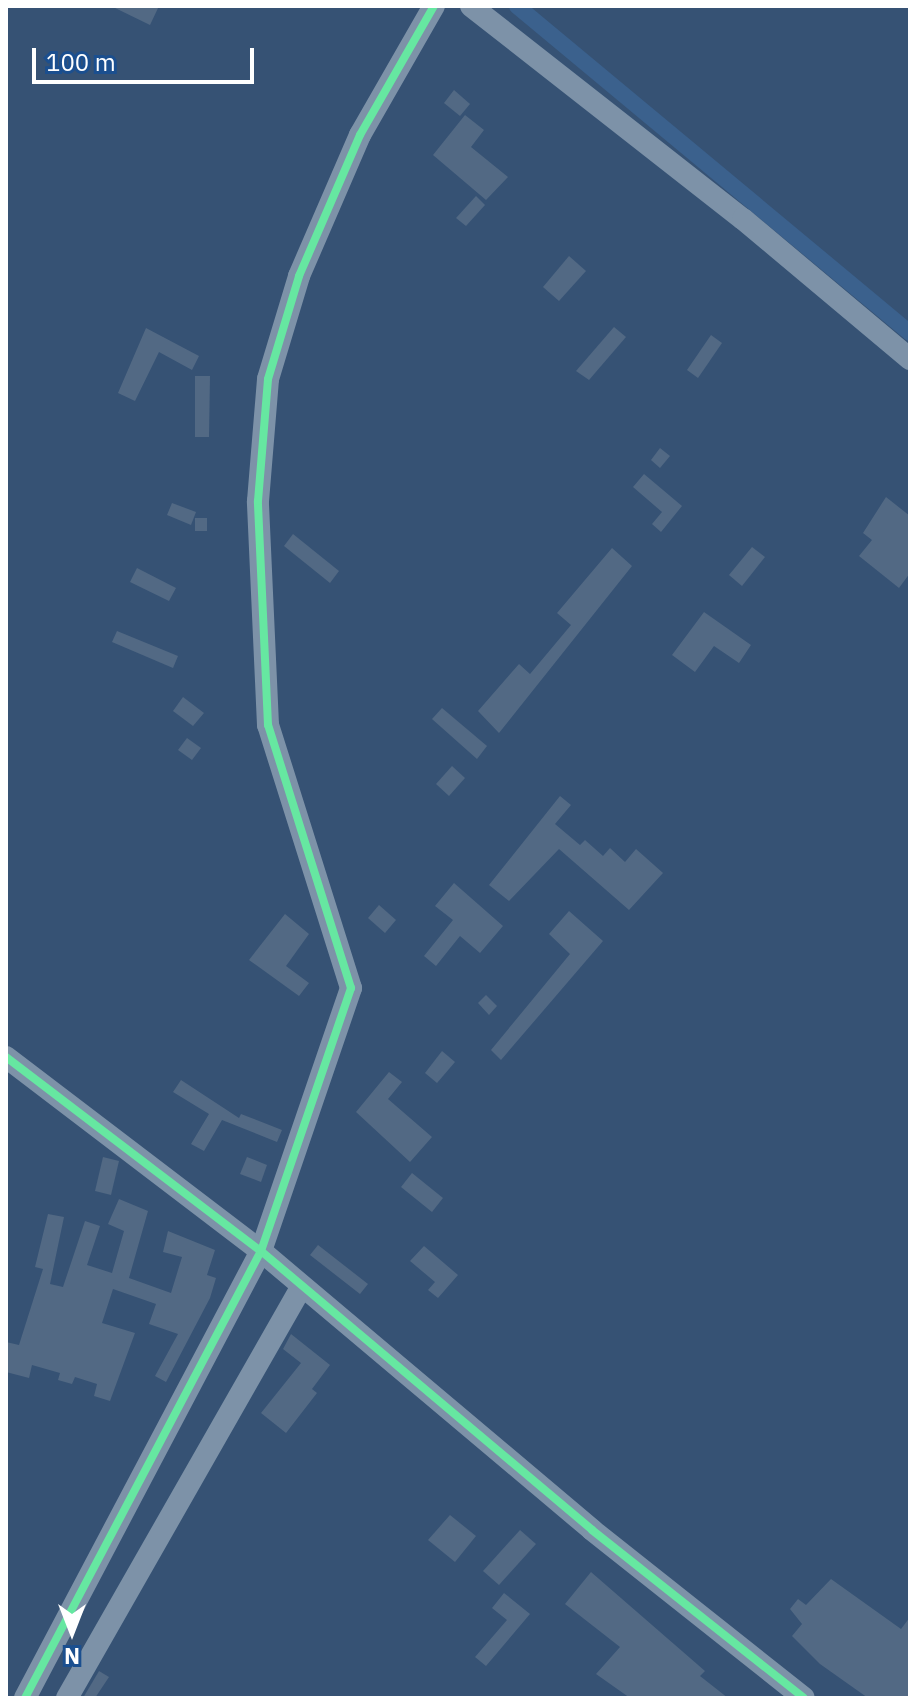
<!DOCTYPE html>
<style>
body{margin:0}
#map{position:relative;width:916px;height:1704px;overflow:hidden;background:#365274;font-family:"IBM Plex Sans",sans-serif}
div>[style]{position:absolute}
.canal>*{height:16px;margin:-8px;padding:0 8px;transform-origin:8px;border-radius:8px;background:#3b618d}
.building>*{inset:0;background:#526984}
.minor>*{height:22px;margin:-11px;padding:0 11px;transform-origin:11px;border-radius:11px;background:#7d92a8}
.cycleway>*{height:8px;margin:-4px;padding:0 4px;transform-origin:4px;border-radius:4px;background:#66e7a1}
span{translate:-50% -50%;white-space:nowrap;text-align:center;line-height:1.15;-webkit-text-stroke:6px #1b4f8f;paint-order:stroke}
.frame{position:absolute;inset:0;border:8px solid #fff;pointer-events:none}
.north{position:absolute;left:32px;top:1592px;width:80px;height:80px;-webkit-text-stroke:6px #1b4f8f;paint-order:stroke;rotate:180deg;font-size:22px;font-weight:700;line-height:32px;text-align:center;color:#fff}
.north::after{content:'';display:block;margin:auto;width:28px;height:36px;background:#fff;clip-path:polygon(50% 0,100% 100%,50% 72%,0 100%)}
.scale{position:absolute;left:32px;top:48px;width:222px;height:36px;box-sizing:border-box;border:4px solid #fff;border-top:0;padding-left:10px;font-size:24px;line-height:28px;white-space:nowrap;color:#fff;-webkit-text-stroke:6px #1b4f8f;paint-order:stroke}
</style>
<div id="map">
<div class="canal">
<div style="left:517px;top:6px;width:511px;rotate:39.76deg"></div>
</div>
<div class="building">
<div style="clip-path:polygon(111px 6px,159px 6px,150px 25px)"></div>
<div style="clip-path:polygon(454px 90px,470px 104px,460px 116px,444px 103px)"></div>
<div style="clip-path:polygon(465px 115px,484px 130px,471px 147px,508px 177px,486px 200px,433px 155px)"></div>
<div style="clip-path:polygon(476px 196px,485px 205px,466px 226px,456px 218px)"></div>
<div style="clip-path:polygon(569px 256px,586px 271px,559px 301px,543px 287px)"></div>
<div style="clip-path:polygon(614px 327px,626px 337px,589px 380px,576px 371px)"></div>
<div style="clip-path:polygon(146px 328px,199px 356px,192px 370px,159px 352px,135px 401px,118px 393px)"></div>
<div style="clip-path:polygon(711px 335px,722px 343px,698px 378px,687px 370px)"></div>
<div style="clip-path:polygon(195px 376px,210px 376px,209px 437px,195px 437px)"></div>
<div style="clip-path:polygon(660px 448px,670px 456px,660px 468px,651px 460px)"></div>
<div style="clip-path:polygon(644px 474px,682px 506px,661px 532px,652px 524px,662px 512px,633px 487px)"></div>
<div style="clip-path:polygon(886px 497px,910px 516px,910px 573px,899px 588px,859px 556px,872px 540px,863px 533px)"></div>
<div style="clip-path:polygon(172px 503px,196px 512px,191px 525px,167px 515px)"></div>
<div style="clip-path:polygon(195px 518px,207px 518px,207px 531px,195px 531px)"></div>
<div style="clip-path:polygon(293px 534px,339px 571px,330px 583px,284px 546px)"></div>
<div style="clip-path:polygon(752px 547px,765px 557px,742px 586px,729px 575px)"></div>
<div style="clip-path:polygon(612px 548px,632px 566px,499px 733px,478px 711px,519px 664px,530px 674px,571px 625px,557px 613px)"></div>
<div style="clip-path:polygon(137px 568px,176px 588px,169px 601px,130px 582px)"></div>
<div style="clip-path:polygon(704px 612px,751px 645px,739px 663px,714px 646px,695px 672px,672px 655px)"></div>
<div style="clip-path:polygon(117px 631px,178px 656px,173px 668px,112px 642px)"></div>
<div style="clip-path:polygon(183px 697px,204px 713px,193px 726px,173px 711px)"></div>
<div style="clip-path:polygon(442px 708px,487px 746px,477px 759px,432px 719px)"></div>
<div style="clip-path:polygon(187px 738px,201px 748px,192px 760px,178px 750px)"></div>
<div style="clip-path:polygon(452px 766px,465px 778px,449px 796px,436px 784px)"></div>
<div style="clip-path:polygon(560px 796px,571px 805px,555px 824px,580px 845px,585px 840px,603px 856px,610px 848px,625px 862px,636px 849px,663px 873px,629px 910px,559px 849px,509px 901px,489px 885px)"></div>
<div style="clip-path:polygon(454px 883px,503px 926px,480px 953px,460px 936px,436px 966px,424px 956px,453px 920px,435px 906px)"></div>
<div style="clip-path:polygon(379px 905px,396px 920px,385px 933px,368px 918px)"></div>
<div style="clip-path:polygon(569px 911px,603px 941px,501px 1060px,491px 1050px,570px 954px,549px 934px)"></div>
<div style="clip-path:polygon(285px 914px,309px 934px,286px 966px,309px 983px,299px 996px,249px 960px)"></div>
<div style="clip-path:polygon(486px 995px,497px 1006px,489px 1015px,478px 1003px)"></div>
<div style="clip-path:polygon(442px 1051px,455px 1062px,437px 1083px,425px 1073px)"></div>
<div style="clip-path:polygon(389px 1072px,402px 1082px,388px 1099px,432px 1137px,410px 1162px,356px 1112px)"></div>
<div style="clip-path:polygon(181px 1080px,239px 1118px,241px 1114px,282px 1130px,277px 1142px,222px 1120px,204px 1151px,191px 1144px,209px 1114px,173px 1092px)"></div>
<div style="clip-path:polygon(103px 1157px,119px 1161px,111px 1195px,95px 1191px)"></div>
<div style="clip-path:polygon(247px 1157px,267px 1165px,261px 1182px,240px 1174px)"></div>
<div style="clip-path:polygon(412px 1173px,443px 1198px,432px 1212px,401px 1187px)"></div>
<div style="clip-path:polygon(119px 1199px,148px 1211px,129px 1278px,171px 1293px,182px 1257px,163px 1252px,168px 1231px,215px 1250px,207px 1275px,216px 1278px,210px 1298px,166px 1382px,155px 1376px,178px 1334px,149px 1324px,156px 1304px,113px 1289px,102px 1323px,135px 1333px,110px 1401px,94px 1396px,97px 1384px,75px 1377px,72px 1384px,58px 1380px,60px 1373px,32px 1365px,29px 1378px,6px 1372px,6px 1342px,19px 1345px,43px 1269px,35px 1267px,48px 1214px,64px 1217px,50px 1284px,63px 1287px,85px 1221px,100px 1226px,87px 1265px,112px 1273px,124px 1231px,108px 1224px)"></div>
<div style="clip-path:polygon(318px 1245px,368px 1284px,360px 1294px,310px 1255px)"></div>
<div style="clip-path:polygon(424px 1246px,458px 1275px,438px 1298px,428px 1290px,435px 1282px,410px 1261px)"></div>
<div style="clip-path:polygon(291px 1334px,330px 1365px,312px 1389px,317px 1393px,286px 1433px,261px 1413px,301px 1363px,283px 1349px)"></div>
<div style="clip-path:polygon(450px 1515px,476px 1536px,455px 1562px,428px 1540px)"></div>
<div style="clip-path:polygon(520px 1530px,536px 1544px,499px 1585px,483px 1571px)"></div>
<div style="clip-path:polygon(591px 1572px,705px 1671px,700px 1676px,728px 1698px,630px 1698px,596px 1674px,620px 1647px,565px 1604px)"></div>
<div style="clip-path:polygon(831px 1579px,901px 1629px,910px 1617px,910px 1698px,868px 1698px,820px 1664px,792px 1636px,802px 1624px,790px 1609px,798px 1599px,806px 1605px)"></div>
<div style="clip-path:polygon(504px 1593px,530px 1614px,486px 1666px,475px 1657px,507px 1620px,492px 1608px)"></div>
<div style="clip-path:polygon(99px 1671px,109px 1677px,95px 1698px,83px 1698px)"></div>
</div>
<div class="minor">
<div style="left:471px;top:6px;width:345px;rotate:38.1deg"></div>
<div style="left:743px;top:219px;width:218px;rotate:40deg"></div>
<div style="left:6px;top:1057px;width:320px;rotate:37.3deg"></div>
<div style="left:261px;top:1251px;width:433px;rotate:40.1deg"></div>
<div style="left:592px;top:1530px;width:270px;rotate:38.4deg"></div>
<div style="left:25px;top:1698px;width:505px;rotate:-62.17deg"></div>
<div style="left:261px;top:1251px;width:278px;rotate:-71.1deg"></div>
<div style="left:351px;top:988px;width:276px;rotate:-107.5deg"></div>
<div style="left:268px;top:725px;width:224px;rotate:-92.6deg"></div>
<div style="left:258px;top:501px;width:122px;rotate:-85.3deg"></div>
<div style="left:268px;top:379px;width:108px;rotate:-73.2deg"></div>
<div style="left:299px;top:276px;width:154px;rotate:-66.6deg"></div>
<div style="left:360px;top:135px;width:149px;rotate:-60.2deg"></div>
<div style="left:67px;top:1698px;width:472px;rotate:-60.3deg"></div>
</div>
<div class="cycleway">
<div style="left:6px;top:1057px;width:320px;rotate:37.3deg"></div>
<div style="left:261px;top:1251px;width:433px;rotate:40.1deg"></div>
<div style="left:592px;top:1530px;width:270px;rotate:38.4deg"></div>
<div style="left:25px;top:1698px;width:505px;rotate:-62.17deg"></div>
<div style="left:261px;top:1251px;width:278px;rotate:-71.1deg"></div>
<div style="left:351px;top:988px;width:276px;rotate:-107.5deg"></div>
<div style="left:268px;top:725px;width:224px;rotate:-92.6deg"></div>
<div style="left:258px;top:501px;width:122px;rotate:-85.3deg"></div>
<div style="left:268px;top:379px;width:108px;rotate:-73.2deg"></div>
<div style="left:299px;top:276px;width:154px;rotate:-66.6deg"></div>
<div style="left:360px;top:135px;width:149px;rotate:-60.2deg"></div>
</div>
<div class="frame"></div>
<div class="north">N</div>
<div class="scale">100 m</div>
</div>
